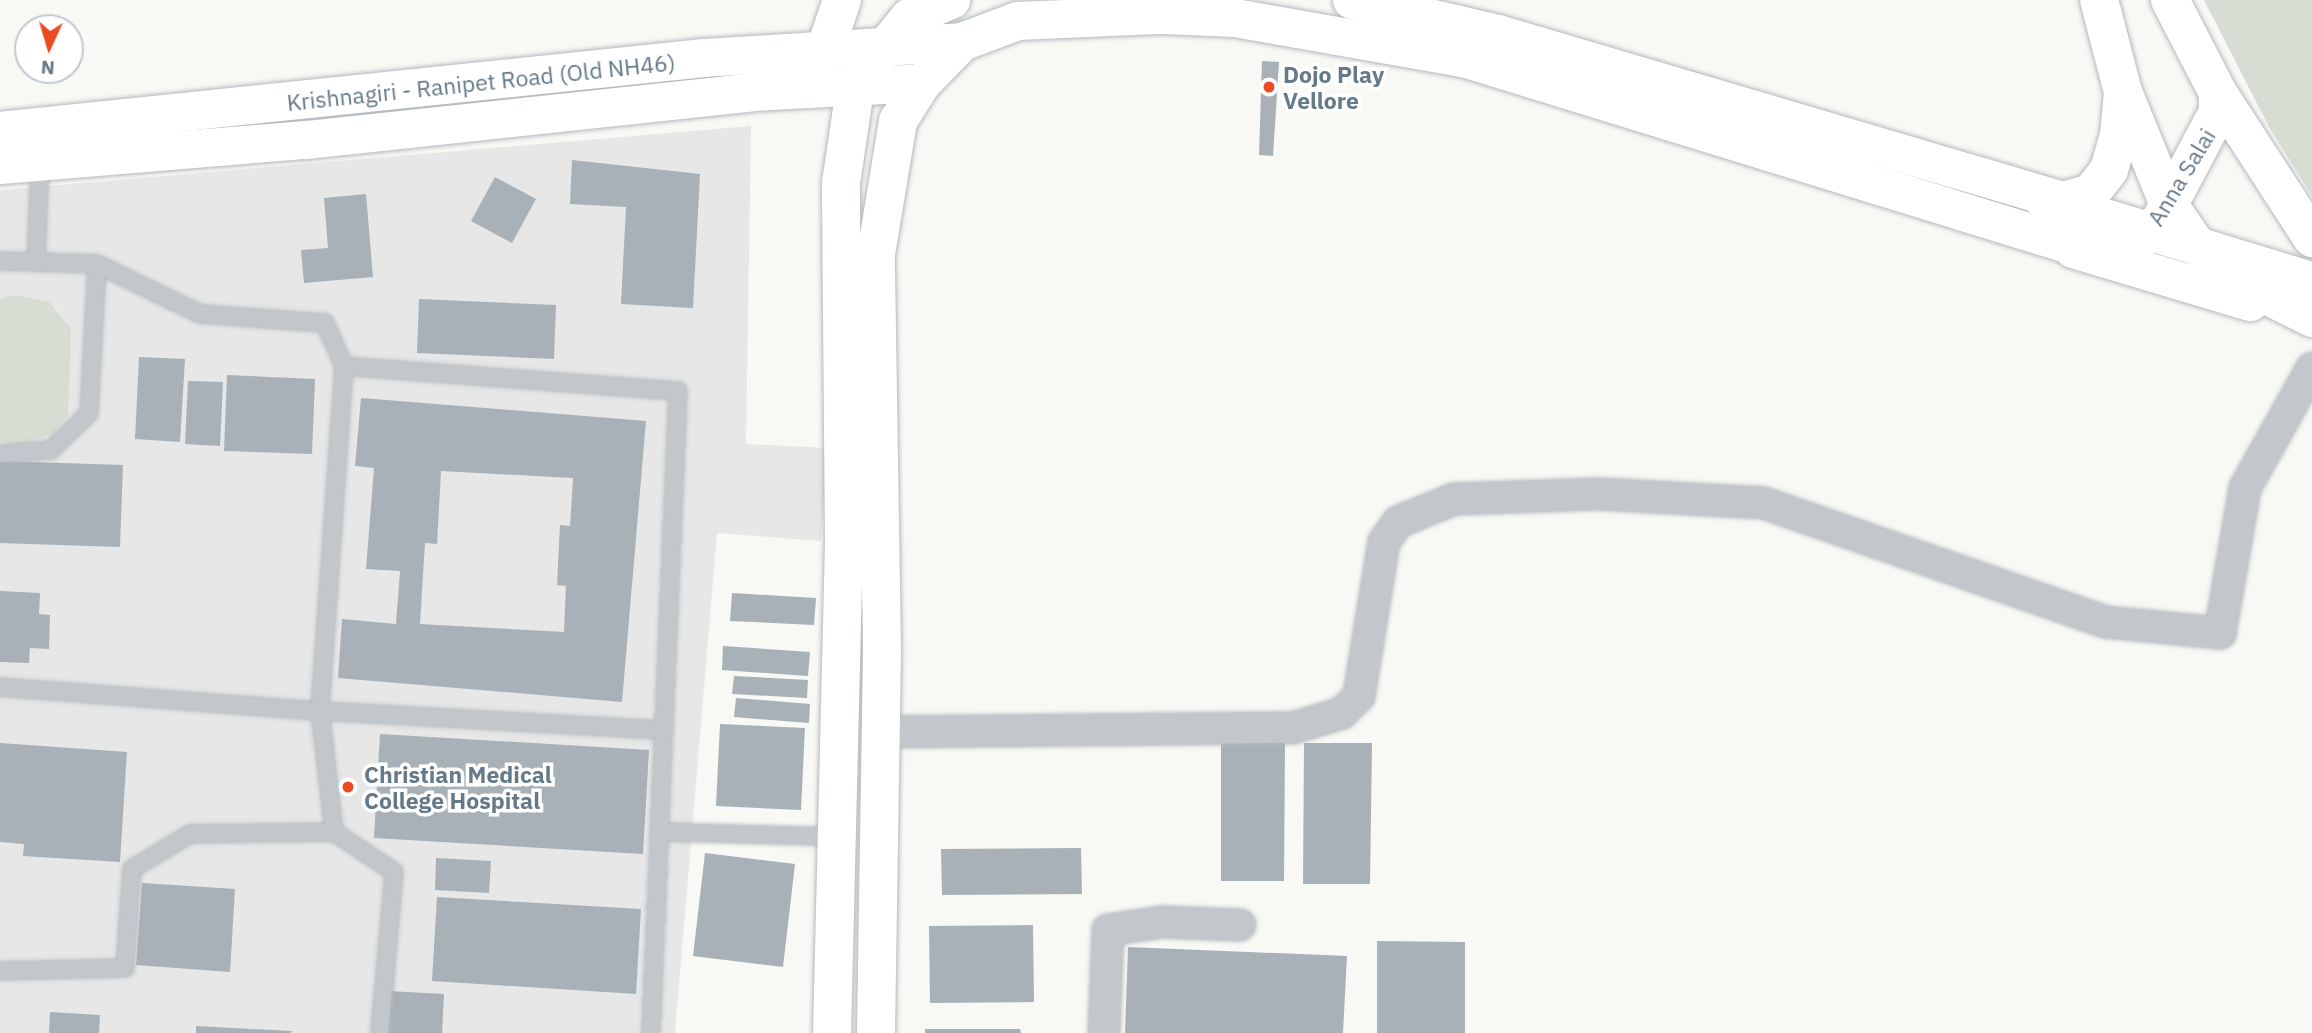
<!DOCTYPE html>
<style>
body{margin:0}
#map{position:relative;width:2312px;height:1033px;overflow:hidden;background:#f8f8f5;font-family:"IBM Plex Sans",sans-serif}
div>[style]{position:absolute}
.built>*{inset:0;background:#e6e7e6}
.green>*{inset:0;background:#d8ddd4}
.building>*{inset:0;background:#a7b1b7}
.roads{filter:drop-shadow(0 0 2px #b3b9bd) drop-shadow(0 0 2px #b3b9bd)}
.lane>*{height:16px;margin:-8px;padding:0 8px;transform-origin:8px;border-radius:8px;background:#c2c7cb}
.street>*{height:30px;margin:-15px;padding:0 15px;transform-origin:15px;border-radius:15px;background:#c2c7cb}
.primary>*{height:38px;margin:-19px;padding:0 19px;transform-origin:19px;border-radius:19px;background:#fff}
.highway>*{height:38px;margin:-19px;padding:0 19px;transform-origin:19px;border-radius:19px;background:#fff}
.dots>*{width:19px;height:19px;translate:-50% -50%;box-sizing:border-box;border:4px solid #fff;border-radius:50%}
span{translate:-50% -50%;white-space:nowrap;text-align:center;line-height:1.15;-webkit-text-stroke:7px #fff;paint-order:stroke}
.poi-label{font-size:23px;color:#657988;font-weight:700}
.left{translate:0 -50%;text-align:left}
.street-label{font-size:23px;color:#657988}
.north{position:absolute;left:14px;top:14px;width:70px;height:70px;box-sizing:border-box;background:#fff;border:2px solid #c1c9cf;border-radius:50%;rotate:184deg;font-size:19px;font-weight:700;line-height:28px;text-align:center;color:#657988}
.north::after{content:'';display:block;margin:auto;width:24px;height:32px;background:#ec4a21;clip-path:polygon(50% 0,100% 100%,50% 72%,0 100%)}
</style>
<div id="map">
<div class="built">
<div style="clip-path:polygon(751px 126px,746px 444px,827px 448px,821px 541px,717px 533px,675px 1033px,0 1033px,0 190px)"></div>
</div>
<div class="green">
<div style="clip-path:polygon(2204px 0,2312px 0,2312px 196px,2269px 127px)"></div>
<div style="clip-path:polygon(15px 295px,49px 302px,71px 329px,68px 415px,54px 433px,21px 445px,0 441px,0 299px)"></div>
</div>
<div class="building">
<div style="clip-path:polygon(1262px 61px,1279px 62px,1273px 156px,1259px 155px)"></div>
<div style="clip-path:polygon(572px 160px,700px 174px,693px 308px,621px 304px,626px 207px,570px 204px)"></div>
<div style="clip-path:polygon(495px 177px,536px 199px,512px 243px,471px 221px)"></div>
<div style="clip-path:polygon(366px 194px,373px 277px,304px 283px,301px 250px,328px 248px,324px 198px)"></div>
<div style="clip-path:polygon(419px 299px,556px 305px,554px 359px,417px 353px)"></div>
<div style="clip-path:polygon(139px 357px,185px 359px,180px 442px,135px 439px)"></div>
<div style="clip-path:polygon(227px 375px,315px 379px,312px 454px,224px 451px)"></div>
<div style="clip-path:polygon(188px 381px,223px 382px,220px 446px,185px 444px)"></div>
<div style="clip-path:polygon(evenodd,361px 398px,646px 421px,622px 702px,338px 678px,342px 619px,396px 624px,400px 571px,366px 569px,374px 468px,355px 466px,361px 398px,441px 471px,573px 478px,570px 526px,560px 525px,557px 585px,566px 586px,564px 632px,420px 624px,425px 543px,437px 544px,441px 471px)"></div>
<div style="clip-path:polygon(0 461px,123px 465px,120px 547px,0 543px)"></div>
<div style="clip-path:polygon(0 591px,40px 593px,39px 614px,50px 615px,49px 649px,30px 648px,29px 663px,0 662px)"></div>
<div style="clip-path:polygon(732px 593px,816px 598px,814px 625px,730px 621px)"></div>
<div style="clip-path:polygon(723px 646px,810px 652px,808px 676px,722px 670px)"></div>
<div style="clip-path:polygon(734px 676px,808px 680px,807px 698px,732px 694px)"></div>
<div style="clip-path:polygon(736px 698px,810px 704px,809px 723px,734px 717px)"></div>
<div style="clip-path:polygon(720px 724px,805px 728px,801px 810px,716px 806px)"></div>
<div style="clip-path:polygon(380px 734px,649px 750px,643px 854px,374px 838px)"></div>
<div style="clip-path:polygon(1221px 742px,1285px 743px,1284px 881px,1221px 881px)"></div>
<div style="clip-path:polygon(0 743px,127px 752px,120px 862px,23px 856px,24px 844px,0 842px)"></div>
<div style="clip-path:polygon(1304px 743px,1372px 743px,1370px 884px,1303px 884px)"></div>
<div style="clip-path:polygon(1081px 848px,1082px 894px,942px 895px,941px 849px)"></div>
<div style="clip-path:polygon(705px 853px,795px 864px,783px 967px,693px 956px)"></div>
<div style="clip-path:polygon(436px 858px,491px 861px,489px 893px,435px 890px)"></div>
<div style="clip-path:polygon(142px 883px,235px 889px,230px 972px,136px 965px)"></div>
<div style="clip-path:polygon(437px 897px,641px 909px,636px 994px,432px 981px)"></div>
<div style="clip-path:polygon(1033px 925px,1034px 1002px,930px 1003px,929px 926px)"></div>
<div style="clip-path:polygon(1377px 941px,1465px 942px,1465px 1033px,1377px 1033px)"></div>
<div style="clip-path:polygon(1128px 947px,1347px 956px,1343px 1033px,1125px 1033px)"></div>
<div style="clip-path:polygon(388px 991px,444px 994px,442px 1033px,386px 1033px)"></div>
<div style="clip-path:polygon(50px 1012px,100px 1015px,99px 1033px,49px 1033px)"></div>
<div style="clip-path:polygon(196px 1026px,292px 1031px,291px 1033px,196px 1033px)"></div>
<div style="clip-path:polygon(925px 1029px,1020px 1029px,1021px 1033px,925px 1033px)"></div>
</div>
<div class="roads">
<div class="lane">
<div style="left:0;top:261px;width:97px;rotate:1.8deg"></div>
<div style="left:97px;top:264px;width:114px;rotate:25.9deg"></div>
<div style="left:200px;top:314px;width:125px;rotate:4.1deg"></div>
<div style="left:325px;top:323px;width:47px;rotate:66.2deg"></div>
<div style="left:344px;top:366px;width:335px;rotate:4.3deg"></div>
<div style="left:678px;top:391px;width:643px;rotate:92.41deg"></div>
<div style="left:36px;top:262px;width:100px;rotate:-87.7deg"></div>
<div style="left:344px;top:366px;width:346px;rotate:94deg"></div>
<div style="left:320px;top:711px;width:343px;rotate:3.2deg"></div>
<div style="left:0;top:454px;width:51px;rotate:-4.5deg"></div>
<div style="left:51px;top:450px;width:53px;rotate:-44.2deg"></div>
<div style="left:89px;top:413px;width:149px;rotate:-86.9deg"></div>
<div style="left:0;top:687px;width:321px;rotate:4.3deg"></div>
<div style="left:320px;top:711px;width:122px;rotate:83.4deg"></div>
<div style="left:334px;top:832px;width:72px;rotate:33.7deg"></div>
<div style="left:394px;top:872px;width:162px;rotate:95deg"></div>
<div style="left:663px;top:832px;width:174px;rotate:1.6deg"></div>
<div style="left:0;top:971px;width:125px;rotate:-1.4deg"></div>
<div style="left:125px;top:968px;width:99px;rotate:-86deg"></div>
<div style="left:132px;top:869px;width:68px;rotate:-31.1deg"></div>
<div style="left:190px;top:834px;width:144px;rotate:-0.8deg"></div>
</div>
<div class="street">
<div style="left:880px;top:732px;width:413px;rotate:-0.6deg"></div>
<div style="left:1293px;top:728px;width:51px;rotate:-17deg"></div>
<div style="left:1342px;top:713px;width:24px;rotate:-45deg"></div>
<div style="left:1359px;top:696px;width:156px;rotate:-80.8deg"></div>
<div style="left:1384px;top:542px;width:24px;rotate:-55deg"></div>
<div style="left:1398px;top:522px;width:61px;rotate:-22.3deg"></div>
<div style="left:1454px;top:499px;width:145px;rotate:-2deg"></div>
<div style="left:1599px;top:494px;width:165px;rotate:3.1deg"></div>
<div style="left:1764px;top:503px;width:362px;rotate:19.2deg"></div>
<div style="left:2106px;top:622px;width:115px;rotate:5.5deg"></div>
<div style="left:2220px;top:633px;width:147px;rotate:-80.2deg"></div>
<div style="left:2245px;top:488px;width:137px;rotate:-60.8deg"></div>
<div style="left:1104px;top:1033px;width:103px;rotate:-87.8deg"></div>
<div style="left:1108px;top:930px;width:55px;rotate:-8.4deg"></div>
<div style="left:1162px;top:922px;width:78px;rotate:2.2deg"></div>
</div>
<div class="primary">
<div style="left:817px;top:74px;width:78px;rotate:-71.3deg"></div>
<div style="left:2123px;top:92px;width:122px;rotate:67.8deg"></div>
<div style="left:2169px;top:205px;width:46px;rotate:55.6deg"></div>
<div style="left:2195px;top:243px;width:47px;rotate:45deg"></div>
<div style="left:2228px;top:276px;width:94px;rotate:26.6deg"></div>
<div style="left:2218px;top:93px;width:173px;rotate:57deg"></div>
<div style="left:0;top:131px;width:708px;rotate:-5.92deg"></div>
<div style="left:704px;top:58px;width:258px;rotate:-3.5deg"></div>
<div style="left:0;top:165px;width:307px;rotate:-4.7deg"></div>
<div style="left:306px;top:140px;width:449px;rotate:-6.1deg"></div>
<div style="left:752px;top:92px;width:170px;rotate:-3deg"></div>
<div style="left:2043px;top:199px;width:281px;rotate:17deg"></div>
<div style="left:2073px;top:249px;width:185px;rotate:16.7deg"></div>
</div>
<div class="highway">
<div style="left:1352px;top:0;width:150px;rotate:13.1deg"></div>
<div style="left:1498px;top:34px;width:589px;rotate:16.47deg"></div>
<div style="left:2063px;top:201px;width:29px;rotate:-16deg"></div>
<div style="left:2091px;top:193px;width:29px;rotate:-52deg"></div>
<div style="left:2109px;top:170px;width:35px;rotate:-74deg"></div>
<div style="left:2119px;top:136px;width:44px;rotate:-84.8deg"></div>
<div style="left:2123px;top:92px;width:95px;rotate:-104.6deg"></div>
<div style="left:832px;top:1033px;width:491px;rotate:-88.6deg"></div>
<div style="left:844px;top:542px;width:359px;rotate:-90.5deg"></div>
<div style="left:841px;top:183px;width:101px;rotate:-81.5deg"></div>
<div style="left:856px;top:83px;width:84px;rotate:-50.8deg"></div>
<div style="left:909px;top:18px;width:46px;rotate:-23.2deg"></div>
<div style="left:876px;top:1033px;width:383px;rotate:-89.1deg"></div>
<div style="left:882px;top:650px;width:396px;rotate:-90.9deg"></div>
<div style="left:876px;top:254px;width:135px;rotate:-80.6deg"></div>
<div style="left:898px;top:121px;width:45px;rotate:-57.7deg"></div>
<div style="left:922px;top:83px;width:57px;rotate:-45.7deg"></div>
<div style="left:962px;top:42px;width:60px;rotate:-20.6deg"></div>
<div style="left:1018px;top:21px;width:146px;rotate:-2.4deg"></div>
<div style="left:1164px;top:15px;width:71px;rotate:2.4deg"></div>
<div style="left:1235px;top:18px;width:236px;rotate:10deg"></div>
<div style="left:1467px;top:59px;width:655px;rotate:17.13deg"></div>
<div style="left:2093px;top:252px;width:49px;rotate:-14.3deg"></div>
<div style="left:2140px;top:240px;width:28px;rotate:-44deg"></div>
<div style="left:2160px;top:221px;width:123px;rotate:-62deg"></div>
<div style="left:2218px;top:112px;width:19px;rotate:-90deg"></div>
<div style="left:2218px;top:93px;width:105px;rotate:-117.3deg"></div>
</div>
</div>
<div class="dots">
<div style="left:1269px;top:87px;background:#ec4a21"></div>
<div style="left:348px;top:787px;background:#ec4a21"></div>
</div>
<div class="poi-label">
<span class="left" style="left:1283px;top:87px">Dojo Play<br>Vellore</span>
<span class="left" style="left:364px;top:787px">Christian Medical<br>College Hospital</span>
</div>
<div class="street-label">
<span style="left:481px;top:82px;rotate:-6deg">Krishnagiri - Ranipet Road (Old NH46)</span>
<span style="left:2181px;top:177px;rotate:-59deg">Anna Salai</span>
</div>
<div class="north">N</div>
</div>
